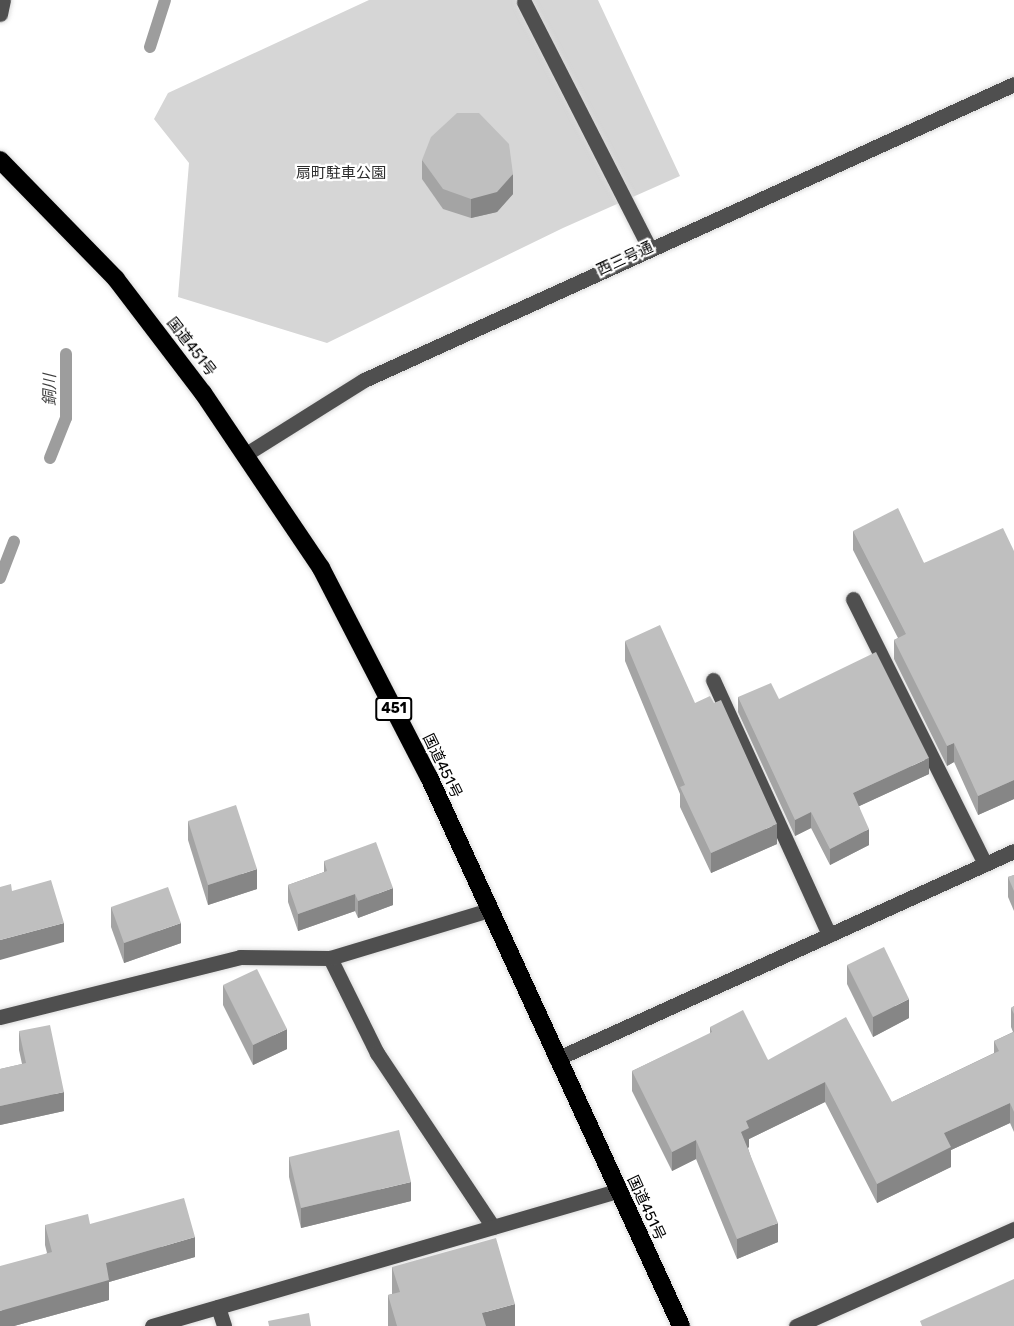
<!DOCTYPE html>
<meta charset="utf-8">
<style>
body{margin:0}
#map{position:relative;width:1014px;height:1326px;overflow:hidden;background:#fff;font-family:Rubik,"Noto Sans JP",sans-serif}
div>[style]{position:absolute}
.green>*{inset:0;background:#d6d6d6}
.stream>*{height:12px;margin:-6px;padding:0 6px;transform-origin:6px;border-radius:6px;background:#9d9d9d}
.roads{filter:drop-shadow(0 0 2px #dbdbdb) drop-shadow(0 0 2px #dbdbdb)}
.minor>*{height:15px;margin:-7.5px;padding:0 7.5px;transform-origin:7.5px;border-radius:7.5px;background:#4f4f4f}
.highway>*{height:18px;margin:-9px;padding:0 9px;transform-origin:9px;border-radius:9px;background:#000}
.wall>*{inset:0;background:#a4a4a4}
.shaded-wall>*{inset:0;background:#868686}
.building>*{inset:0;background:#bfbfbf}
span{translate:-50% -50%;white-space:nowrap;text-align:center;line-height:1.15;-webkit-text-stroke:4.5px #fff;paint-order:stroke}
.shield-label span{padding:2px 4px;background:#fff;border:2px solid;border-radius:4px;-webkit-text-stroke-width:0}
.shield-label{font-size:14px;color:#000;font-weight:700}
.park-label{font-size:15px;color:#2d2d2d}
.street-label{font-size:15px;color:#000}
.water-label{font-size:16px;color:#3e3e3e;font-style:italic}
</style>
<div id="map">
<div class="green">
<div style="clip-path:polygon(369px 0,598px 0,680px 176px,563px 228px,327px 343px,178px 297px,189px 163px,154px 119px,168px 93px)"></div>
</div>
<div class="stream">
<div style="left:150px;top:47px;width:49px;rotate:-72.3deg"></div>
<div style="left:50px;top:458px;width:43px;rotate:-68.2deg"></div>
<div style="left:66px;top:418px;width:64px;rotate:-90deg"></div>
<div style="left:0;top:578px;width:39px;rotate:-69deg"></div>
</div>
<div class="roads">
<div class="minor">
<div style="left:524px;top:2px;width:275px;rotate:63deg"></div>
<div style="left:0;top:14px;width:14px;rotate:-78deg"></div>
<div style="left:246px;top:454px;width:139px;rotate:-32.1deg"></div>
<div style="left:364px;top:380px;width:714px;rotate:-24.48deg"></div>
<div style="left:853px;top:599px;width:296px;rotate:63.5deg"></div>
<div style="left:713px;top:680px;width:280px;rotate:65.5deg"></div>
<div style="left:330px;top:958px;width:106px;rotate:63.7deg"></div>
<div style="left:377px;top:1053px;width:209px;rotate:56.3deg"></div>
<div style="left:0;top:1017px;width:247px;rotate:-14deg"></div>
<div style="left:240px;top:957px;width:90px;rotate:0.6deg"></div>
<div style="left:330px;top:958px;width:166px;rotate:-16.8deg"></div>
<div style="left:556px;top:1059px;width:503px;rotate:-24.43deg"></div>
<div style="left:218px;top:1307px;width:20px;rotate:72deg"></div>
<div style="left:152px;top:1326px;width:485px;rotate:-16.2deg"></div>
<div style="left:796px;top:1326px;width:239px;rotate:-24deg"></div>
</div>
<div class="highway">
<div style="left:0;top:160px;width:166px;rotate:45.7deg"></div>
<div style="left:116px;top:279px;width:143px;rotate:52.7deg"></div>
<div style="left:203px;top:393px;width:211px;rotate:56deg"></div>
<div style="left:321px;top:568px;width:235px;rotate:62.7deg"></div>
<div style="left:429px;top:777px;width:604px;rotate:65.34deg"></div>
</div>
</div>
<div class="wall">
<div style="clip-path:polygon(422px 160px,513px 194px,497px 212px,471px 218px,443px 209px,422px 179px)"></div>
<div style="clip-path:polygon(853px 531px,924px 563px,1014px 551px,1014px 799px,978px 815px,954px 762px,947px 766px,894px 659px,894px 640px,898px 638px,853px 550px)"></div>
<div style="clip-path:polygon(625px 641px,777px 844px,711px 873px,680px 807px,680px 794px,625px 661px)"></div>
<div style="clip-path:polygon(738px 697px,779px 699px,929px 774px,859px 806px,869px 845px,830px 865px,811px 828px,795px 836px,738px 712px)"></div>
<div style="clip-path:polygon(188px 821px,257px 889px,208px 905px,188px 840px)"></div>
<div style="clip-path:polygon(324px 861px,393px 905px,358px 918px,355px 911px,298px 931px,288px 902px,288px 885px,324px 872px)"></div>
<div style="clip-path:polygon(1014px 875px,1014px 911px,1008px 897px,1008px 877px)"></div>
<div style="clip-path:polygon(111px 907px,181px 943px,124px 963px,111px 927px)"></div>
<div style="clip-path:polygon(847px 965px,909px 1018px,873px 1037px,847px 984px)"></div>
<div style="clip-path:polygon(223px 985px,287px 1049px,253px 1065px,223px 1005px)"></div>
<div style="clip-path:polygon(1014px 1006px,1014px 1132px,1010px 1123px,951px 1150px,951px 1167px,877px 1203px,825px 1102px,749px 1139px,749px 1147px,748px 1148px,778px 1242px,737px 1259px,696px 1159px,672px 1171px,632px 1091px,632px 1071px,710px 1034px,710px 1027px,768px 1060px,892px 1102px,994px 1053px,994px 1041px,1013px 1032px,1011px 1027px,1011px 1008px)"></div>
<div style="clip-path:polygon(19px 1031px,64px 1111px,0 1125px,0 1069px,22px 1064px,19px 1050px)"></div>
<div style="clip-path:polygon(289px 1157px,411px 1201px,301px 1228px,289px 1177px)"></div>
<div style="clip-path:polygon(90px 1224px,195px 1257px,109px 1282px,109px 1300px,14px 1326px,0 1326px,47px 1253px,45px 1245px,45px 1225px)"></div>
<div style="clip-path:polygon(392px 1267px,515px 1326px,388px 1326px,388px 1295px,392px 1294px)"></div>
</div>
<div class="shaded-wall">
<div style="clip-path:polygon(513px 174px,513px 194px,497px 212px,471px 218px,471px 199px)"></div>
<div style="clip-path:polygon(954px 743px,954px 762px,947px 766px,947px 746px)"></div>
<div style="clip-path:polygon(929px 758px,929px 774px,853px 809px,853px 793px)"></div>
<div style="clip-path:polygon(1014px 780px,1014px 799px,978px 815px,978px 796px)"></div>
<div style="clip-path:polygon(811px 812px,811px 828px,795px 836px,795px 820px)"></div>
<div style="clip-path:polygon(777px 824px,777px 844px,711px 873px,711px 853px)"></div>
<div style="clip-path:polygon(869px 829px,869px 845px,830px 865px,830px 849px)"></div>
<div style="clip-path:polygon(257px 869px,257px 889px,208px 905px,208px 885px)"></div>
<div style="clip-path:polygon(393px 888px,393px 905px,358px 918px,358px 901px)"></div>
<div style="clip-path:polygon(355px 894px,355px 911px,298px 931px,298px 914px)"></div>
<div style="clip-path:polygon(64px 923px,64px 942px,0 960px,0 940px)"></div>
<div style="clip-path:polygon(181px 923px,181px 943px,124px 963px,124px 943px)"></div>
<div style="clip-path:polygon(909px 999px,909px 1018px,873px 1037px,873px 1017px)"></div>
<div style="clip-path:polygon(287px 1029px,287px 1049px,253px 1065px,253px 1045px)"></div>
<div style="clip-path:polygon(825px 1082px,825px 1102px,749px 1139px,749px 1147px,741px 1151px,741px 1132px,746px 1121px)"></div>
<div style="clip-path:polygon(64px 1092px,64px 1111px,0 1125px,0 1106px)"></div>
<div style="clip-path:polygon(1010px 1103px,1010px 1123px,951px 1150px,951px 1167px,877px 1203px,877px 1184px,944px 1133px)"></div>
<div style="clip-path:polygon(696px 1140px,696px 1159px,672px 1171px,672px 1152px)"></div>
<div style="clip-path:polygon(411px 1182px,411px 1201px,301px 1228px,301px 1208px)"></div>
<div style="clip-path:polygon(778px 1223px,778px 1242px,737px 1259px,737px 1239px)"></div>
<div style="clip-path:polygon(195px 1237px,195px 1257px,109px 1282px,109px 1300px,14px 1326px,0 1326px,0 1311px,106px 1263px)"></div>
<div style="clip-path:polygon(515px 1304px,515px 1326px,482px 1326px,482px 1313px)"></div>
</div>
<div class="building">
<div style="clip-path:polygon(457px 113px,479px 113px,509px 144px,513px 174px,497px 192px,471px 199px,443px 189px,422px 160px,431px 137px)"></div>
<div style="clip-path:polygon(898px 508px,924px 563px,1003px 528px,1014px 551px,1014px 780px,978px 796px,954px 743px,947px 746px,894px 640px,906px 634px,853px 531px)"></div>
<div style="clip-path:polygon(660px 625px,695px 703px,710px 696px,714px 703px,721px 700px,777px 824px,711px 853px,680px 787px,685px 785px,625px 641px)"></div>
<div style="clip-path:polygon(876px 652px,929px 758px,853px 793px,869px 829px,830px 849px,811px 812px,795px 820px,738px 697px,771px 683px,779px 699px)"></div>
<div style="clip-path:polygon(236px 805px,257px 869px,208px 885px,188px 821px)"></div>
<div style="clip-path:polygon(376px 842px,393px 888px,358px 901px,355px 894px,298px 914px,288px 885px,327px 871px,324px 861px)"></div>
<div style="clip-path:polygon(1014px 875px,1014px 891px,1008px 877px)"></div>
<div style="clip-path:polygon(51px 880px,64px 923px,0 940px,0 887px,11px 884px,12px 891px)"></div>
<div style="clip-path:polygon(168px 887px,181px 923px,124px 943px,111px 907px)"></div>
<div style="clip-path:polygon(884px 947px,909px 999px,873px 1017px,847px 965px)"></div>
<div style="clip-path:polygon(257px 969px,287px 1029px,253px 1045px,223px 985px)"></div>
<div style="clip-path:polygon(1014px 1006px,1014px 1014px,1011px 1008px)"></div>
<div style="clip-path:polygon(743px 1010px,768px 1060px,846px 1017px,892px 1102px,999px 1051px,994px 1041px,1014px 1032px,1014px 1112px,1010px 1103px,944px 1133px,951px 1147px,877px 1184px,825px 1082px,746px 1121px,749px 1128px,741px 1132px,778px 1223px,737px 1239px,696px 1140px,672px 1152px,632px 1071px,712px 1032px,710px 1027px)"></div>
<div style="clip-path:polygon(50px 1025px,64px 1092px,0 1106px,0 1069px,26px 1063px,19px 1031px)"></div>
<div style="clip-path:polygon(399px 1130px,411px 1182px,301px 1208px,289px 1157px)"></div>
<div style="clip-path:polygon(184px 1198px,195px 1237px,106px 1263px,109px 1280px,0 1311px,0 1266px,52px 1252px,45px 1225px,88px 1214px,90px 1224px)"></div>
<div style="clip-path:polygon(496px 1238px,515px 1304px,482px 1313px,486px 1326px,397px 1326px,388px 1295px,400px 1292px,392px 1267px)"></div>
<div style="clip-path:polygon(1014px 1279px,1014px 1326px,922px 1326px,920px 1321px)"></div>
<div style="clip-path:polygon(309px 1313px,311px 1326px,269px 1326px,268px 1321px)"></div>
</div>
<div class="shield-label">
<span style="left:394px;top:709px">451</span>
</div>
<div class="park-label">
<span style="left:341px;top:174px">扇町駐車公園</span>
</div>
<div class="street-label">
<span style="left:625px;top:259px;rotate:-25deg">西三号通</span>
<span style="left:191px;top:347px;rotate:52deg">国道451号</span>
<span style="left:442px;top:766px;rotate:64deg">国道451号</span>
<span style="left:646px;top:1208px;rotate:65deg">国道451号</span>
</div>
<div class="water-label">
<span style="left:50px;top:390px;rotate:-90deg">銅川</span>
</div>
</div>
